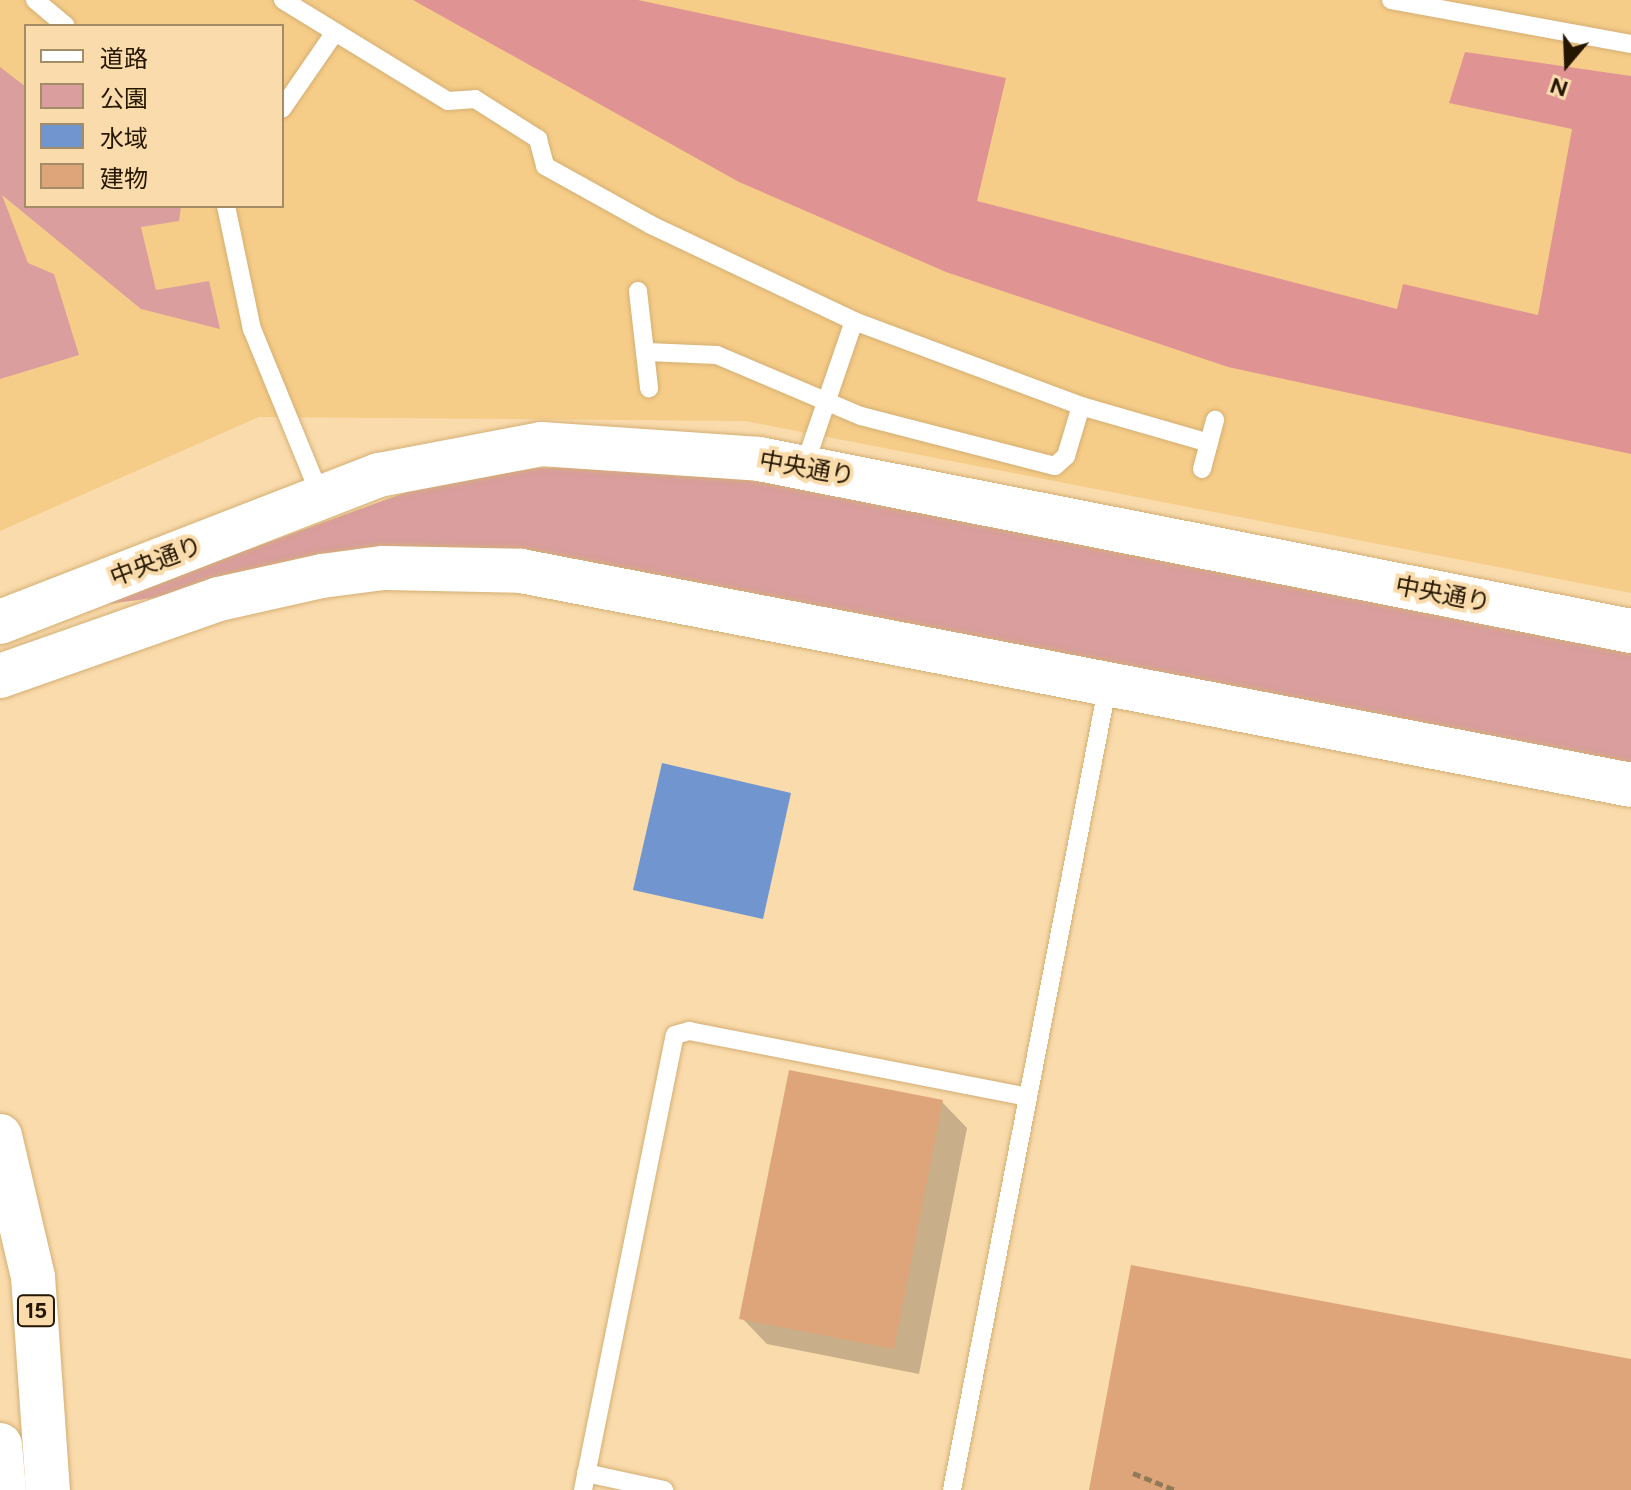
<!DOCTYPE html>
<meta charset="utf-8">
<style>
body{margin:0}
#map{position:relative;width:1631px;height:1490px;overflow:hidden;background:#fadbac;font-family:Figtree,"Noto Sans JP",sans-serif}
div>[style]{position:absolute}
.built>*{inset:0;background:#f6cd88}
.green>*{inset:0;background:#d99e9d}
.forest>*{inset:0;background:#e09393}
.water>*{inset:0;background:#7195ce}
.shadow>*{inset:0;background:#0003}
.building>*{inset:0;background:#dda579}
.path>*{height:5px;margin-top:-2.5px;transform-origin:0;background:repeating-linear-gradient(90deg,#907a57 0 8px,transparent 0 12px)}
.roads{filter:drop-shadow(0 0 2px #d4af74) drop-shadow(0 0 2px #d4af74)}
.lane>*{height:18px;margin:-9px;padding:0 9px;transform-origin:9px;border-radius:9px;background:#fff}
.secondary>*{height:44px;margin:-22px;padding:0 22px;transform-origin:22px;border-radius:22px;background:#fff}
.primary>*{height:44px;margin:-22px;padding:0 22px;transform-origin:22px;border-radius:22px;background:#fff}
span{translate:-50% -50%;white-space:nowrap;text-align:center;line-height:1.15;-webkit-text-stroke:8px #fadbac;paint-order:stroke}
.shield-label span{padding:2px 6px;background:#fadbac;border:2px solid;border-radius:6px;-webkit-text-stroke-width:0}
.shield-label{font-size:22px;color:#241600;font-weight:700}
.street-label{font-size:24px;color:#241600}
.legend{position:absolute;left:24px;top:24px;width:260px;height:184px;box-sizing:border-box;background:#fadbac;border:2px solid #a48c67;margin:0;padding:10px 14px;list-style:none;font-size:24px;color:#241600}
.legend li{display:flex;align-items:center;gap:16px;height:40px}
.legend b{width:40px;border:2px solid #a48c67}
.north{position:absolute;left:1527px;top:24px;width:80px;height:80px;-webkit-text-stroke:6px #fadbac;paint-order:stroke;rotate:199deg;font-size:22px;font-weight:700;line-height:32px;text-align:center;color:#241600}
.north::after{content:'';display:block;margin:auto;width:28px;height:36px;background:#241600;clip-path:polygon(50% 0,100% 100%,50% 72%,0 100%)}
</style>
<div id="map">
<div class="built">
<div style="clip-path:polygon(evenodd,0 0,1631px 0,1631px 593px,745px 421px,259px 417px,0 531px,0 0,26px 26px,282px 26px,282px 206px,26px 206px,26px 26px)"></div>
</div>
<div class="green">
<div style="clip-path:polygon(0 67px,26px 87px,26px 206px,181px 206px,179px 221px,141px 227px,156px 290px,209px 281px,220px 329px,141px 309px,2px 195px,28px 263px,54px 274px,79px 355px,0 379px)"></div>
<div style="clip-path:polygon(651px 465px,752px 479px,1631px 650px,1631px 766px,522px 549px,93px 606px,429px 484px,539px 468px)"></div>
</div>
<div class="forest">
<div style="clip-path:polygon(413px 0,638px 0,1006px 78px,977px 201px,1397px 309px,1403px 284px,1538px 315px,1572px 129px,1449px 103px,1465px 52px,1631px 76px,1631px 454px,1228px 367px,946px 272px,739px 182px)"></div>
</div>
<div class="water">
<div style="clip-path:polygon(662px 763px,791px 793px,763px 919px,633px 890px)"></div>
</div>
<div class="shadow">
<div style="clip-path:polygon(942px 1102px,967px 1128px,919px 1374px,767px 1344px,742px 1318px)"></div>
</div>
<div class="building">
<div style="clip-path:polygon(789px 1070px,943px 1100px,894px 1349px,739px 1319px)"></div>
<div style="clip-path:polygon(1131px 1265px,1631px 1359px,1631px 1490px,1089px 1490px)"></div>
</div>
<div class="path">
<div style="left:1133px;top:1473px;width:45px;rotate:22deg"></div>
</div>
<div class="roads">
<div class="lane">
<div style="left:35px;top:0;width:40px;rotate:40deg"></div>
<div style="left:283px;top:0;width:193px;rotate:31.5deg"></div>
<div style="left:448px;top:101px;width:27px;rotate:-4deg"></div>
<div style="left:475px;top:99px;width:75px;rotate:32.4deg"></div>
<div style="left:538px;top:139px;width:28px;rotate:75deg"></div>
<div style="left:545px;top:166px;width:121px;rotate:29.1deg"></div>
<div style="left:651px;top:225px;width:225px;rotate:25.3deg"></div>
<div style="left:854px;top:321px;width:242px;rotate:20.5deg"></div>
<div style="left:1081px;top:406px;width:133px;rotate:16.1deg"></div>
<div style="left:1391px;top:0;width:244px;rotate:10.4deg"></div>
<div style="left:282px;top:109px;width:90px;rotate:-55.4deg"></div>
<div style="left:226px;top:206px;width:126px;rotate:78.1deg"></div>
<div style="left:252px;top:329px;width:182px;rotate:67.7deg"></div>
<div style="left:638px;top:291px;width:98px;rotate:83.5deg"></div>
<div style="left:647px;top:352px;width:70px;rotate:2.5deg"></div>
<div style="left:717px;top:355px;width:156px;rotate:23deg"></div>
<div style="left:861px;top:416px;width:200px;rotate:14.5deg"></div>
<div style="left:1055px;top:466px;width:15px;rotate:-42deg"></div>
<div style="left:1066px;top:456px;width:52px;rotate:-73.3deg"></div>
<div style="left:804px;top:467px;width:154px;rotate:-71.1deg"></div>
<div style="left:1202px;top:469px;width:51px;rotate:-75.1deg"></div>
<div style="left:586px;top:1473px;width:80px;rotate:12.3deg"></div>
<div style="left:583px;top:1490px;width:464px;rotate:-78.6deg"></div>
<div style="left:675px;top:1035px;width:15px;rotate:-16deg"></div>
<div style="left:689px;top:1031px;width:345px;rotate:11deg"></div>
<div style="left:952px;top:1490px;width:821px;rotate:-79.05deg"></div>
</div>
<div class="secondary">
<div style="left:0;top:622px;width:407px;rotate:-21.2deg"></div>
<div style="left:379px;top:475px;width:165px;rotate:-10.8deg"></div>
<div style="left:541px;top:444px;width:219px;rotate:3.9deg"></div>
<div style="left:759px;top:459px;width:889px;rotate:11.16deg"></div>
<div style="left:0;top:676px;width:232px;rotate:-19.4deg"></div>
<div style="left:219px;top:599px;width:106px;rotate:-12.6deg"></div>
<div style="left:322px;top:576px;width:62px;rotate:-7.5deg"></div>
<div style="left:383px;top:568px;width:138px;rotate:1.2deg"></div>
<div style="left:521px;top:571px;width:1130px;rotate:10.91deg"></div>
</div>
<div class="primary">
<div style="left:0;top:1136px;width:145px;rotate:76.8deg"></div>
<div style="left:33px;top:1277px;width:214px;rotate:86deg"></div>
<div style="left:0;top:1445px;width:45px;rotate:84.9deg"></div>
</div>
</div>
<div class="shield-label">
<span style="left:36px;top:1311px">15</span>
</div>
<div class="street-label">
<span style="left:807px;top:468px;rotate:10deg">中央通り</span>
<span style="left:156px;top:561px;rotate:-21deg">中央通り</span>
<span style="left:1443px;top:594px;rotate:11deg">中央通り</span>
</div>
<ul class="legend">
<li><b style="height:10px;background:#fff"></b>道路</li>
<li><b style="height:22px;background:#d99e9d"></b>公園</li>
<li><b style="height:22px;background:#7195ce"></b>水域</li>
<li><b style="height:22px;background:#dda579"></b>建物</li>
</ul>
<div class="north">N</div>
</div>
